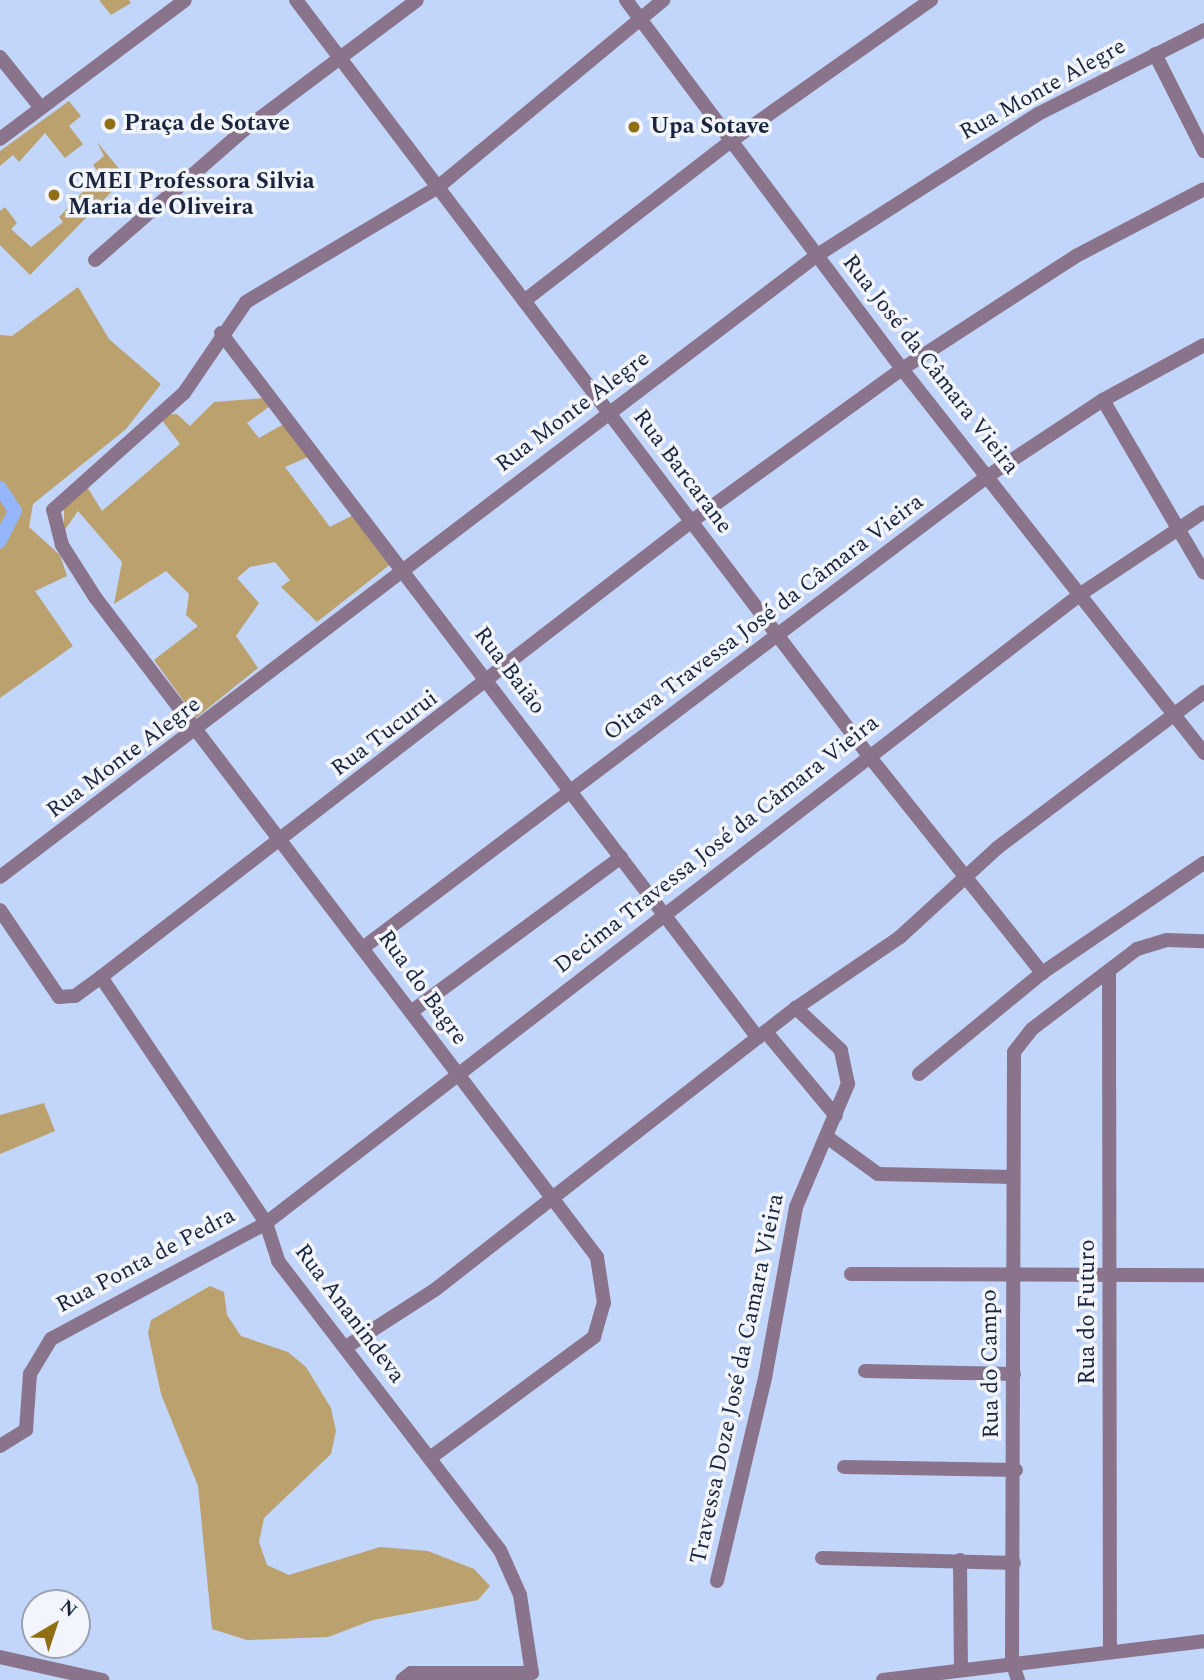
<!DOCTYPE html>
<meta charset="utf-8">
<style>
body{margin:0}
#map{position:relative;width:1204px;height:1680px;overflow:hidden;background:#c2d5fb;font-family:Spectral,serif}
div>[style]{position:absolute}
.green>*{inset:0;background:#baa16e}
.canal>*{height:14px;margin:-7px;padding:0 7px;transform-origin:7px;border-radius:7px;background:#95b6fb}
.street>*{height:14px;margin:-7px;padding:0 7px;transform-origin:7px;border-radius:7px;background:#8a748b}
.dots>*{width:19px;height:19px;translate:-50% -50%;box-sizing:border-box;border:4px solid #f2f5fc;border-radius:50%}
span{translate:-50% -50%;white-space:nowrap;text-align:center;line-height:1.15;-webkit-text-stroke:7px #f2f5fc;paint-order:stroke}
.street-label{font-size:23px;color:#1a253d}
.poi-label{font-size:23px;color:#1a253d;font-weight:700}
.left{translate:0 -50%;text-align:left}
.north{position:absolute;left:21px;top:1589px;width:70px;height:70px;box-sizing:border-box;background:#f2f5fc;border:2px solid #9ca2b0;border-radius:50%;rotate:39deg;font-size:19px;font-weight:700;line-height:28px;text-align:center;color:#1a253d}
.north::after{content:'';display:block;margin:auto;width:24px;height:32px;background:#916d13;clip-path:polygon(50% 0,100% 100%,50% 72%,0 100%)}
</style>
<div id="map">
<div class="green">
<div style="clip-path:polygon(99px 0,129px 0,131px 3px,111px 15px)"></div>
<div style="clip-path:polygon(69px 101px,81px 116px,69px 126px,83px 144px,65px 158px,45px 133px,19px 162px,13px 155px,0 166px,0 151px)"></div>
<div style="clip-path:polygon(97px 142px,126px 177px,30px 275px,0 245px,0 211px,5px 207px,17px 223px,11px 229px,31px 247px,63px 222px,59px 217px,100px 174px,93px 165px,104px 156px)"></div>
<div style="clip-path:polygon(78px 287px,109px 339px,161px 384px,126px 429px,33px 504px,29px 527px,60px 555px,67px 576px,35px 591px,73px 646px,0 698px,0 335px,12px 336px)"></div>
<div style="clip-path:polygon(264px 398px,270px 406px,247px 423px,259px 438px,289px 421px,308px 457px,285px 467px,330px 527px,355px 514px,392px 563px,317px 622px,281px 587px,290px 580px,275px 562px,250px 567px,237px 578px,259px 603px,236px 636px,258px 668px,196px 718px,154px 660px,198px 626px,186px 615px,189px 594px,166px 571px,114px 604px,122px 562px,78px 511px,64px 531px,64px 507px,86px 485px,102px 511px,180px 444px,158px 415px,177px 414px,190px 426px,214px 402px)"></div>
<div style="clip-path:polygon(44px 1103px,55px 1131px,0 1154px,0 1115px)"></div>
<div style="clip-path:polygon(210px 1286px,224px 1292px,227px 1315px,241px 1336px,288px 1352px,306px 1367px,331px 1408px,336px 1431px,331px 1454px,264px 1518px,259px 1542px,267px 1565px,289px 1575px,380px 1547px,428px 1551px,474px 1569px,490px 1586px,478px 1600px,373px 1620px,328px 1637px,247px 1640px,212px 1629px,198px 1486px,161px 1394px,148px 1333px,151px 1320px)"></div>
</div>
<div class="canal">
<div style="left:0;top:488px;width:27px;rotate:57deg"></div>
<div style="left:15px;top:511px;width:34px;rotate:117deg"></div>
</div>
<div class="street">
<div style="left:296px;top:0;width:949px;rotate:52.84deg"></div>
<div style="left:869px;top:756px;width:278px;rotate:51.4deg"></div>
<div style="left:626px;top:0;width:461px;rotate:53.2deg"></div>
<div style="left:902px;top:369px;width:489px;rotate:51.8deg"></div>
<div style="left:1155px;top:54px;width:109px;rotate:63.2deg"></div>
<div style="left:0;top:57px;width:65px;rotate:51.2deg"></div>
<div style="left:0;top:139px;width:231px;rotate:-36.9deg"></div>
<div style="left:95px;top:260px;width:198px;rotate:-41.1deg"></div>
<div style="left:244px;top:130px;width:216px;rotate:-36.9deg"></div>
<div style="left:524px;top:301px;width:262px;rotate:-37.7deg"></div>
<div style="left:731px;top:141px;width:245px;rotate:-35.2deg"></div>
<div style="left:221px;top:333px;width:886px;rotate:52.7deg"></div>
<div style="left:1103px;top:400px;width:200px;rotate:59.7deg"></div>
<div style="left:0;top:877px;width:1025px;rotate:-37.27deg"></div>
<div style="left:816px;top:256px;width:264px;rotate:-32.6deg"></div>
<div style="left:1038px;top:114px;width:186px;rotate:-26.8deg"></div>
<div style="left:0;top:910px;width:105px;rotate:55.9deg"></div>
<div style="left:59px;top:997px;width:16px;rotate:-4deg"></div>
<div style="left:75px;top:996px;width:32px;rotate:-36deg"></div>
<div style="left:101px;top:977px;width:296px;rotate:56.1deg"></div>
<div style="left:266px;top:1223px;width:40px;rotate:72deg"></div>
<div style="left:278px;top:1261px;width:364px;rotate:52.5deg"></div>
<div style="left:500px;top:1550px;width:49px;rotate:66deg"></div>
<div style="left:520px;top:1595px;width:79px;rotate:81.3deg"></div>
<div style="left:532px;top:1673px;width:121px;rotate:180deg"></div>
<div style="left:411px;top:1673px;width:11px;rotate:142deg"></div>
<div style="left:364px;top:947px;width:782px;rotate:-37.05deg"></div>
<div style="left:988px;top:476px;width:138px;rotate:-33.5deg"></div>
<div style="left:1103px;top:400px;width:115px;rotate:-28.6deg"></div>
<div style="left:1109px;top:972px;width:680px;rotate:89.92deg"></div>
<div style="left:101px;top:977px;width:746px;rotate:-37.65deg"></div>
<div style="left:692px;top:521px;width:259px;rotate:-35.9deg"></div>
<div style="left:902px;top:369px;width:207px;rotate:-33deg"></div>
<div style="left:1076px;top:256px;width:144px;rotate:-27.6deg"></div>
<div style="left:411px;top:1012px;width:261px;rotate:-36.4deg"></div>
<div style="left:766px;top:1032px;width:109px;rotate:50.2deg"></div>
<div style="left:919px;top:1074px;width:159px;rotate:-39.4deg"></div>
<div style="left:1042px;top:973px;width:196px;rotate:-34.2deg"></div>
<div style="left:827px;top:1137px;width:63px;rotate:36deg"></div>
<div style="left:878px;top:1174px;width:135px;rotate:1.3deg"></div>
<div style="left:851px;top:1274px;width:353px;rotate:0.2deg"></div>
<div style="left:346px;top:1347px;width:107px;rotate:-32.8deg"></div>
<div style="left:436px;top:1289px;width:457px;rotate:-38deg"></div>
<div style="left:796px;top:1008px;width:126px;rotate:-34.3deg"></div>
<div style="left:900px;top:937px;width:132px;rotate:-42.5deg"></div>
<div style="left:997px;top:848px;width:259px;rotate:-37deg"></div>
<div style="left:865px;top:1371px;width:149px;rotate:1.2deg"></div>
<div style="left:0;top:1446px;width:31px;rotate:-32deg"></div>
<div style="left:26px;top:1430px;width:56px;rotate:-85.9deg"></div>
<div style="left:30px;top:1374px;width:41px;rotate:-59deg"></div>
<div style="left:51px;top:1339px;width:244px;rotate:-28.3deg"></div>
<div style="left:266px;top:1223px;width:1031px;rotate:-37.67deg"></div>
<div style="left:1082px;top:593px;width:146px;rotate:-33.6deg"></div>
<div style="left:430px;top:1458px;width:204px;rotate:-36.4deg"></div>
<div style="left:594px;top:1337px;width:35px;rotate:-74deg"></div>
<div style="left:604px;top:1303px;width:47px;rotate:-98.7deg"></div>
<div style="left:597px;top:1257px;width:829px;rotate:-127.26deg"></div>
<div style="left:95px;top:597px;width:62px;rotate:-122.4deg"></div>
<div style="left:62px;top:545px;width:36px;rotate:-104deg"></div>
<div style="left:53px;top:510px;width:176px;rotate:-41.8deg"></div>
<div style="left:184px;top:393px;width:110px;rotate:-55.7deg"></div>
<div style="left:246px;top:302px;width:224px;rotate:-30.9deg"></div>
<div style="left:438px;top:187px;width:293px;rotate:-39.7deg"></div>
<div style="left:844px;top:1467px;width:172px;rotate:1deg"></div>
<div style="left:822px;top:1558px;width:192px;rotate:1.5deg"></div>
<div style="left:960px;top:1560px;width:109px;rotate:89.5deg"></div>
<div style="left:717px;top:1581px;width:209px;rotate:-76.7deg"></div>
<div style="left:765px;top:1378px;width:174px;rotate:-79.7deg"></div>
<div style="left:796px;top:1207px;width:134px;rotate:-67.1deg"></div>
<div style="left:848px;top:1084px;width:35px;rotate:-102deg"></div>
<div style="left:841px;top:1050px;width:62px;rotate:-137deg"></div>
<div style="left:0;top:1657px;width:105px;rotate:12.7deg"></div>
<div style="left:883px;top:1680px;width:323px;rotate:-6.9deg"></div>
<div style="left:1018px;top:1680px;width:19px;rotate:-108deg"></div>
<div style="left:1012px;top:1662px;width:610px;rotate:-89.81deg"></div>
<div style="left:1014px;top:1052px;width:29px;rotate:-52deg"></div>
<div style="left:1032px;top:1029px;width:132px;rotate:-37.3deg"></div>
<div style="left:1137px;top:949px;width:31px;rotate:-17deg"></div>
<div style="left:1167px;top:940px;width:37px;rotate:2deg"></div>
</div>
<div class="dots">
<div style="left:110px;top:124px;background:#916d13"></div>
<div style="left:634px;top:127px;background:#916d13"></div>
<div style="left:54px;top:195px;background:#916d13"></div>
</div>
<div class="street-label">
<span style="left:1043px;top:90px;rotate:-29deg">Rua Monte Alegre</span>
<span style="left:930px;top:365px;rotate:52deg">Rua José da Câmara Vieira</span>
<span style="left:573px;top:412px;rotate:-37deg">Rua Monte Alegre</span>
<span style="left:682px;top:472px;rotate:53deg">Rua Barcarane</span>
<span style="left:764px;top:618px;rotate:-37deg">Oitava Travessa José da Câmara Vieira</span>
<span style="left:509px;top:671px;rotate:53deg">Rua Baião</span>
<span style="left:385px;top:734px;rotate:-37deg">Rua Tucurui</span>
<span style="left:124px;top:758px;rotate:-37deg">Rua Monte Alegre</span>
<span style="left:717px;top:845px;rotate:-38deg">Decima Travessa José da Câmara Vieira</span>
<span style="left:422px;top:988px;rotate:54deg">Rua do Bagre</span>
<span style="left:146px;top:1261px;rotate:-28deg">Rua Ponta de Pedra</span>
<span style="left:1088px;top:1312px;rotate:-90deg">Rua do Futuro</span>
<span style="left:349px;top:1314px;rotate:53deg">Rua Ananindeva</span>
<span style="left:991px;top:1364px;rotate:-91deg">Rua do Campo</span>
<span style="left:738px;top:1379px;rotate:-78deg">Travessa Doze José da Camara Vieira</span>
</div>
<div class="poi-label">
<span class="left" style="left:124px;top:124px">Praça de Sotave</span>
<span class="left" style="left:650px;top:127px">Upa Sotave</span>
<span class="left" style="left:68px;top:195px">CMEI Professora Silvia<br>Maria de Oliveira</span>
</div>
<div class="north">N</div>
</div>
